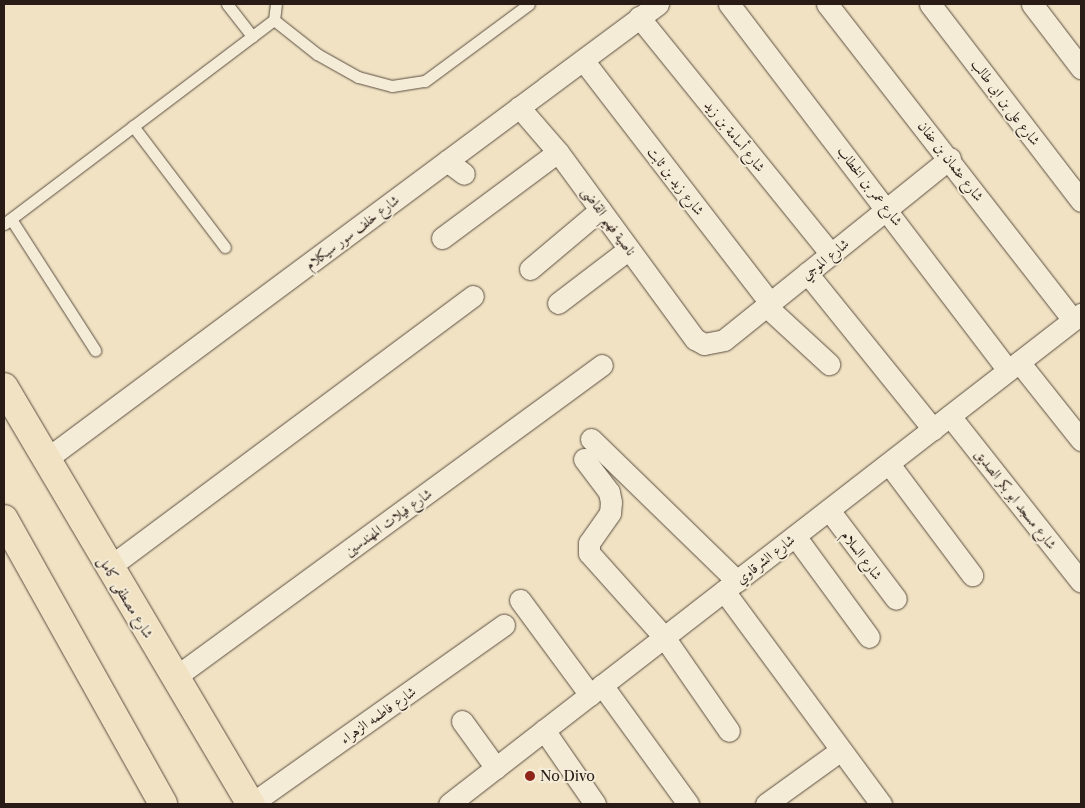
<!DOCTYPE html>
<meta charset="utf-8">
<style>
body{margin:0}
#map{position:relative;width:1085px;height:808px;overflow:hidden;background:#f0e2c2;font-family:"Libre Caslon Text",Amiri,serif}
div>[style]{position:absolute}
.roads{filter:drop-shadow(0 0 1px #5b4e42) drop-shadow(0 0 1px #5b4e42)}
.service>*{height:11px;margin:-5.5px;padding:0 5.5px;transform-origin:5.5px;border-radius:5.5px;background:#f5ecd7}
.minor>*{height:21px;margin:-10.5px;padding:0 10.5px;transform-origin:10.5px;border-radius:10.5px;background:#f5ecd7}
.primary>*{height:28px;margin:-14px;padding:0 14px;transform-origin:14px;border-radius:14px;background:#f0e2c2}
.dots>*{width:14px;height:14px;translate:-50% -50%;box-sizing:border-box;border:2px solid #f5ecd7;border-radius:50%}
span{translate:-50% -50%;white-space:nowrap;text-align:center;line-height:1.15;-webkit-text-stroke:4px #f5ecd7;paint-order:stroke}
.street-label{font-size:14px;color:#291c17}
.poi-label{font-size:14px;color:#291c17}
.left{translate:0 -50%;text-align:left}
.frame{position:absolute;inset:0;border:5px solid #291c17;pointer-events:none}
</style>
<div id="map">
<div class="roads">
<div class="service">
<div style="left:227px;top:4px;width:41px;rotate:52deg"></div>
<div style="left:274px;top:20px;width:16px;rotate:-83deg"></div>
<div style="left:133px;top:126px;width:152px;rotate:52.8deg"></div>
<div style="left:11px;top:219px;width:156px;rotate:57.3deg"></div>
<div style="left:4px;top:224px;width:338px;rotate:-37.1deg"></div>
<div style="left:274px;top:20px;width:55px;rotate:38.3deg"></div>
<div style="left:317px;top:54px;width:47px;rotate:29.3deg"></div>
<div style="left:358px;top:77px;width:35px;rotate:15deg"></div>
<div style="left:392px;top:86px;width:33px;rotate:-9deg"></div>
<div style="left:425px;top:81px;width:129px;rotate:-36.5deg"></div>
</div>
<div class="minor">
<div style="left:729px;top:4px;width:460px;rotate:52.7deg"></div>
<div style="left:827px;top:4px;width:400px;rotate:52.1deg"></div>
<div style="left:930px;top:4px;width:248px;rotate:52.5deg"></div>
<div style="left:1032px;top:4px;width:81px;rotate:52.6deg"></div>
<div style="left:639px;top:17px;width:305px;rotate:51deg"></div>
<div style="left:583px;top:60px;width:307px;rotate:52.4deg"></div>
<div style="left:519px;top:107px;width:60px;rotate:49.1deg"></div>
<div style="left:558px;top:152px;width:232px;rotate:53.8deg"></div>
<div style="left:695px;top:339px;width:10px;rotate:29deg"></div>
<div style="left:704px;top:344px;width:20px;rotate:-11deg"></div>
<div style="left:724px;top:340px;width:290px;rotate:-38.8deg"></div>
<div style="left:447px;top:161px;width:21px;rotate:37deg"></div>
<div style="left:442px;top:238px;width:144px;rotate:-36.6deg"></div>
<div style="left:530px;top:269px;width:92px;rotate:-40.1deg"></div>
<div style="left:807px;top:273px;width:201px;rotate:51.1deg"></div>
<div style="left:558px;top:303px;width:89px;rotate:-37.3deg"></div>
<div style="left:766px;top:306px;width:86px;rotate:42.6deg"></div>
<div style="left:1019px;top:362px;width:100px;rotate:51.5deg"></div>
<div style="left:950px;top:416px;width:211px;rotate:51.7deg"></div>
<div style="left:591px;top:439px;width:204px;rotate:44.2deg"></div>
<div style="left:584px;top:459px;width:41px;rotate:52.9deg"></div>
<div style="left:609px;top:492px;width:10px;rotate:79deg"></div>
<div style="left:611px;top:502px;width:11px;rotate:95deg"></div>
<div style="left:610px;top:513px;width:37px;rotate:125deg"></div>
<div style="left:589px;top:543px;width:10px;rotate:90deg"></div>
<div style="left:589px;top:553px;width:113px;rotate:48.2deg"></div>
<div style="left:664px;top:637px;width:114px;rotate:55.3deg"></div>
<div style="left:45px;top:460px;width:764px;rotate:-36.64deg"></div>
<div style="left:889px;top:464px;width:139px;rotate:53.2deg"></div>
<div style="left:829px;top:510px;width:111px;rotate:53deg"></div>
<div style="left:795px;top:536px;width:125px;rotate:53.8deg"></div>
<div style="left:108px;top:568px;width:455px;rotate:-36.7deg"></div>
<div style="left:724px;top:591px;width:265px;rotate:53.6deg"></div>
<div style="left:520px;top:600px;width:118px;rotate:53.6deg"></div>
<div style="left:174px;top:678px;width:530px;rotate:-36.18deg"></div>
<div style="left:602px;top:685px;width:147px;rotate:54.1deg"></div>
<div style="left:462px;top:721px;width:58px;rotate:54.1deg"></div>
<div style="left:544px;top:730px;width:90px;rotate:55.4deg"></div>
<div style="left:251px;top:804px;width:310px;rotate:-35.3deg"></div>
<div style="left:449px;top:804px;width:800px;rotate:-37.79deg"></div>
<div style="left:766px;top:804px;width:92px;rotate:-35.8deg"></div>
</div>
<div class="primary">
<div style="left:4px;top:387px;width:485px;rotate:59.4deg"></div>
<div style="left:4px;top:519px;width:326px;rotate:60.8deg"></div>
</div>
</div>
<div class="dots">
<div style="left:530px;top:776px;background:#8f2418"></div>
</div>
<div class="street-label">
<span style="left:1006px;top:102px;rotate:53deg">شارع على بن ابى طالب</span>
<span style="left:735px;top:136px;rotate:51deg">شارع أسامة بن زيد</span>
<span style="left:951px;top:161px;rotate:52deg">شارع عثمان بن عفان</span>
<span style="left:676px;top:181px;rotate:52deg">شارع زيد بن ثابت</span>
<span style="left:870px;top:186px;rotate:52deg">شارع عمر بن الخطاب</span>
<span style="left:609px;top:221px;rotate:54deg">ناصية فهيم القاضى</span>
<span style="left:352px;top:232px;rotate:-37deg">شارع خلف سور سيكلام</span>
<span style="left:825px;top:259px;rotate:-39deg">شارع الموجي</span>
<span style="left:1016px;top:499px;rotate:52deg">شارع مسجد ابو بكر الصديق</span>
<span style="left:388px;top:522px;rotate:-36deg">شارع فيلات المهندسين</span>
<span style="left:862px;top:555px;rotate:53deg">شارع السلام</span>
<span style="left:765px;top:559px;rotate:-38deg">شارع الشرقاوي</span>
<span style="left:126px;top:597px;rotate:59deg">شارع مصطفى كامل</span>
<span style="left:378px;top:715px;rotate:-35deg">شارع فاطمه الزهراء</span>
</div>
<div class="poi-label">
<span class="left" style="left:540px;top:776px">No Divo</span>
</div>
<div class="frame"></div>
</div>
